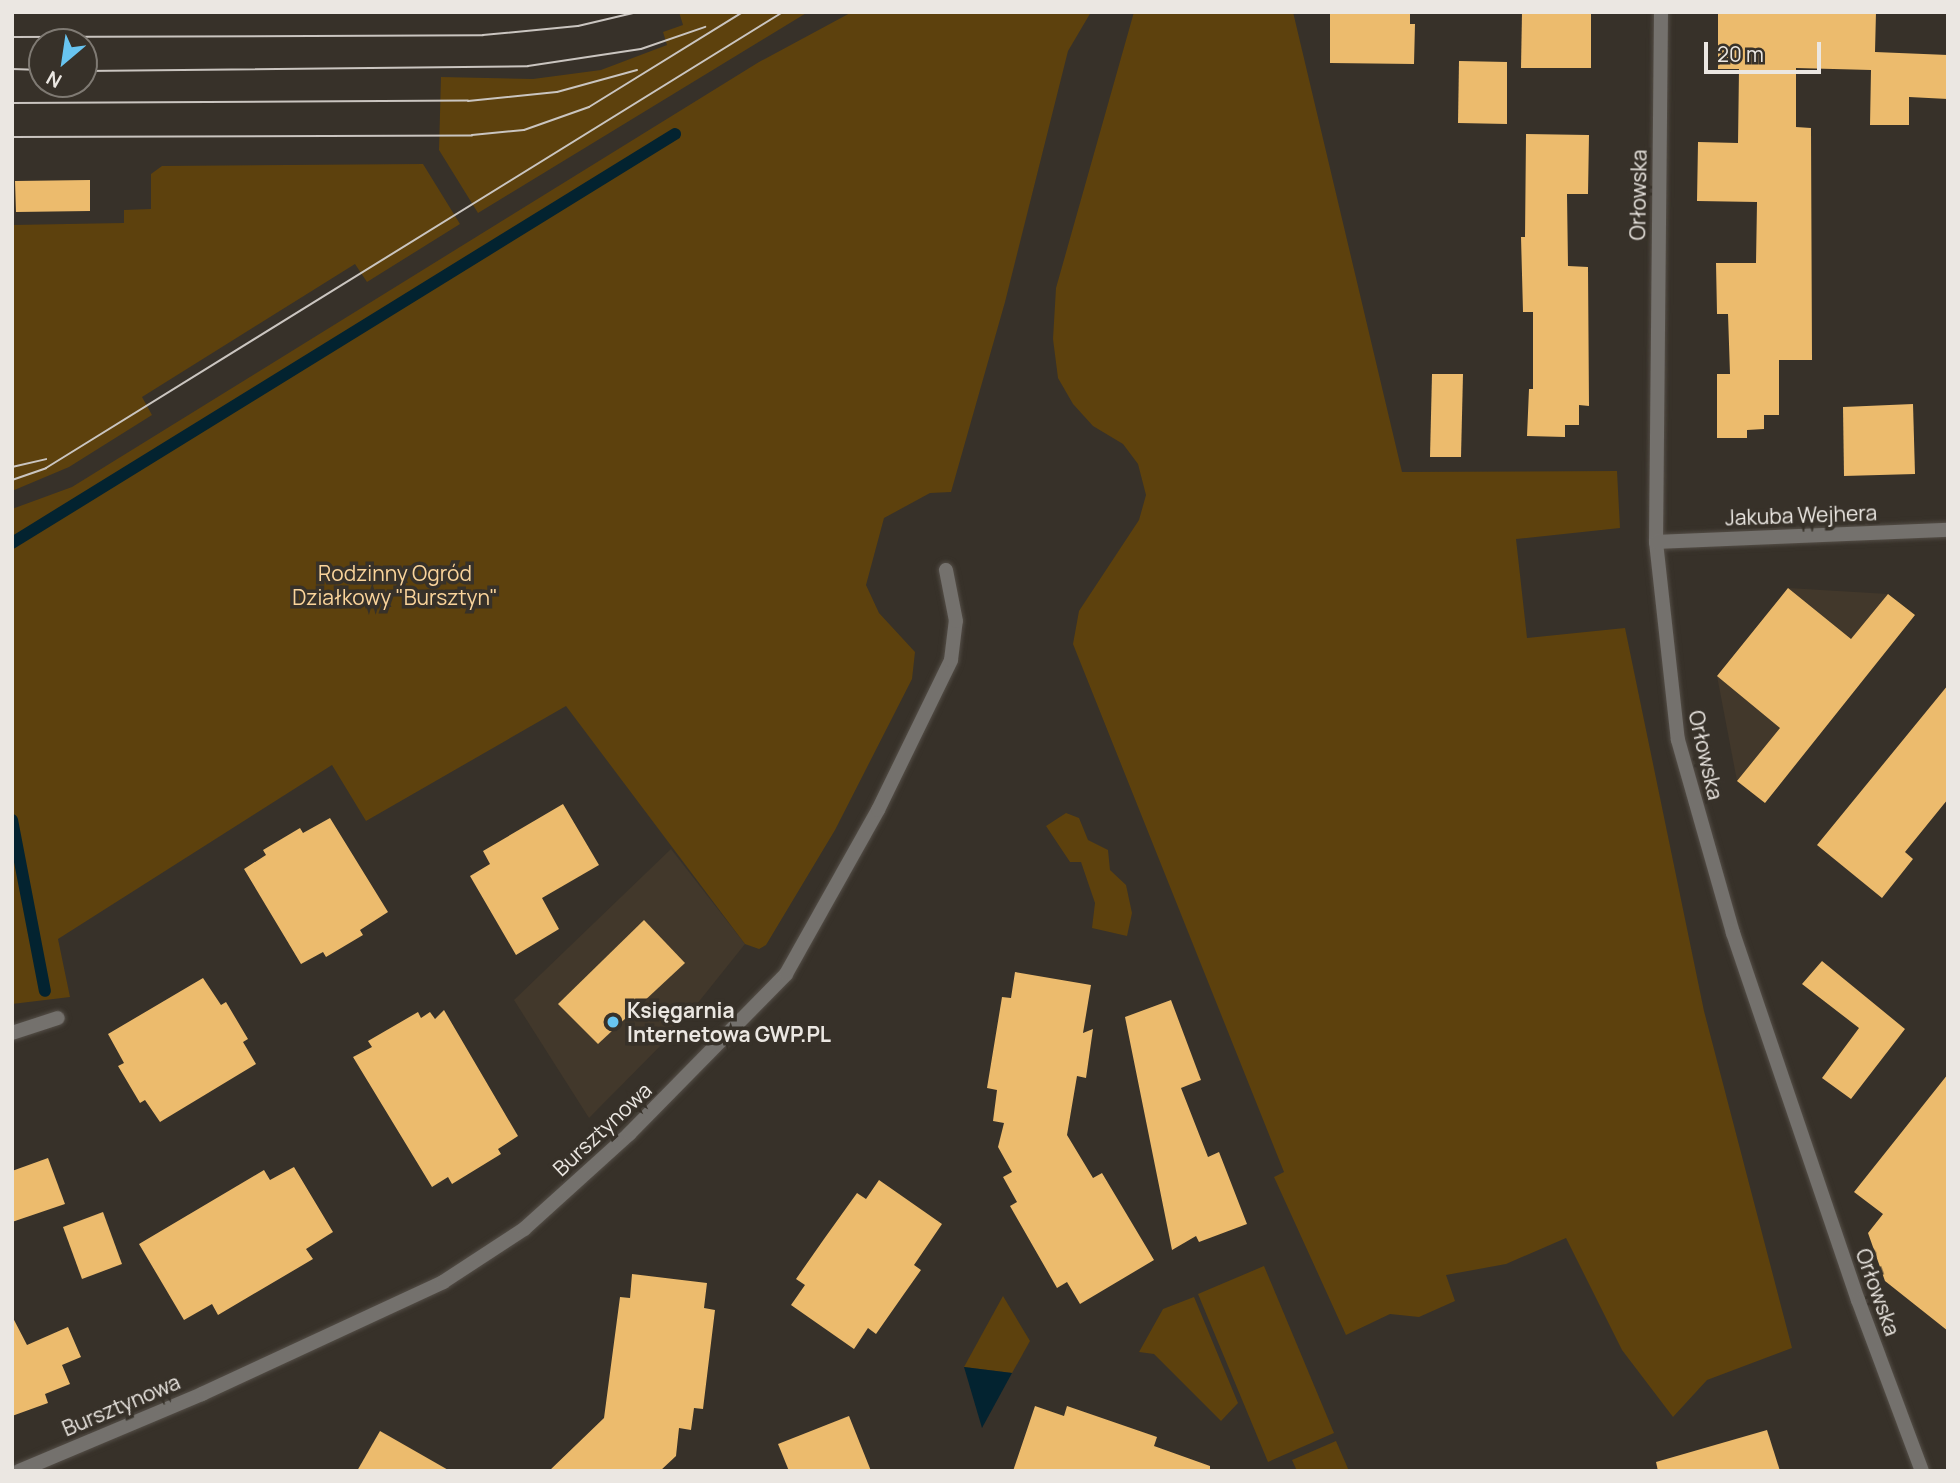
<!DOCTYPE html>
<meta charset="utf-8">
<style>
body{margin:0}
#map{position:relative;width:1960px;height:1483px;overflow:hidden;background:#373129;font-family:Manrope,sans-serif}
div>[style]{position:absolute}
.built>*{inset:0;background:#42382b}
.green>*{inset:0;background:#5d410d}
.water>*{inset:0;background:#032330}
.stream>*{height:12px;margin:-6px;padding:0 6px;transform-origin:6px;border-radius:6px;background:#032330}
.building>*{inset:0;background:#ecbb6d}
.roads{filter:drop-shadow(0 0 2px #544e47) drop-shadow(0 0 2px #544e47)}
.minor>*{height:14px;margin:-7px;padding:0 7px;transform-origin:7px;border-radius:7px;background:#74716d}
.tram>*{height:2px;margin:-1px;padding:0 1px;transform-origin:1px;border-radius:1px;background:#cac5c0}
.dots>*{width:19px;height:19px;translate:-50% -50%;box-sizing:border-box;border:4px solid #373129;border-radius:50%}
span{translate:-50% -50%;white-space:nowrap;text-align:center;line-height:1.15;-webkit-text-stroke:7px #373129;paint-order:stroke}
.street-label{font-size:21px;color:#ebe7e2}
.park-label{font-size:21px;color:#fad49b}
.poi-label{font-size:21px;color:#ebe7e2;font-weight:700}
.left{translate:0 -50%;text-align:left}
.frame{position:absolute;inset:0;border:14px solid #ebe7e2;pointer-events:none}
.north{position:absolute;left:28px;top:28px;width:70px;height:70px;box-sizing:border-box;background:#373129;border:2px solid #7f7a73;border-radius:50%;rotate:209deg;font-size:19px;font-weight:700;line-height:28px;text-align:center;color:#ebe7e2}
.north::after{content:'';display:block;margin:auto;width:24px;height:32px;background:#68c4f0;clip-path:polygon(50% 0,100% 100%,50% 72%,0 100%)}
.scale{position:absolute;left:1704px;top:42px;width:117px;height:32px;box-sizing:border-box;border:4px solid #ebe7e2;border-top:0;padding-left:9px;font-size:21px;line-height:24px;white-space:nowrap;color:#ebe7e2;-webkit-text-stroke:5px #373129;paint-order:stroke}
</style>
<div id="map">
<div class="built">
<div style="clip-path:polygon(1788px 588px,1888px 594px,1915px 615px,1765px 803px,1737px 781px,1717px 676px)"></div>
<div style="clip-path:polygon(671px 849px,745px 944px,677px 1029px,589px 1118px,514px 1000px)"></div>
</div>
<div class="green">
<div style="clip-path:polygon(679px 12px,808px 12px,478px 213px,439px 150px,441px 77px,533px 79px,601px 70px,667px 45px,663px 32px,683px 25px)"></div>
<div style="clip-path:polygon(852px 12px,1091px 12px,1068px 51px,1005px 302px,951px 492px,930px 493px,884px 518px,866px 585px,879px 613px,915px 652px,912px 679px,835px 830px,766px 945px,759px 949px,745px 944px,566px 706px,366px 821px,332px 765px,58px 939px,70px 997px,12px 1004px,12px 509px,72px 487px,759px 62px)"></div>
<div style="clip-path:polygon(1134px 12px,1293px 12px,1402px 472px,1617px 471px,1620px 528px,1516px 539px,1527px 638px,1625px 628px,1704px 1011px,1792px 1348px,1707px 1380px,1673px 1417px,1622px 1350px,1566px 1238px,1506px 1264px,1446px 1275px,1455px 1301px,1419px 1317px,1390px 1314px,1346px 1335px,1274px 1177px,1284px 1172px,1073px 644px,1079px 611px,1139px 520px,1146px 495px,1138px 464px,1123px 444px,1093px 426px,1073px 404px,1058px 378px,1053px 339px,1056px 288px)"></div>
<div style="clip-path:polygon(423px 164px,460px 224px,367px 282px,355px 264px,142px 397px,152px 415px,69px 467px,12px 491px,12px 225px,124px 223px,124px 210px,151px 209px,151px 174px,162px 166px)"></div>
<div style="clip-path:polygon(1066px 813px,1079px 818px,1088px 840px,1108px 850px,1110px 870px,1126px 885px,1132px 913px,1127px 936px,1092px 928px,1095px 903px,1081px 862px,1070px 862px,1046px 826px)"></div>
<div style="clip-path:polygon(1264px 1266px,1334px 1433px,1268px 1462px,1198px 1294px)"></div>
<div style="clip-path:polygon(1003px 1296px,1030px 1341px,1012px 1373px,964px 1367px)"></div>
<div style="clip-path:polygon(1194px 1297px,1238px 1403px,1221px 1421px,1154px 1354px,1139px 1352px,1163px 1309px)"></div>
<div style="clip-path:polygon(1336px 1441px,1349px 1471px,1297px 1471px,1292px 1460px)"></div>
</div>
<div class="water">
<div style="clip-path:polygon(964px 1367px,1012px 1373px,982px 1428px)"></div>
</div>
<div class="stream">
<div style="left:12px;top:543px;width:779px;rotate:-31.67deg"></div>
<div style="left:12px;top:820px;width:174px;rotate:79.1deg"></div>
</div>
<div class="building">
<div style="clip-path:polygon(1330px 12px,1410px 12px,1410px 24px,1415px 24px,1414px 64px,1330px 63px)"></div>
<div style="clip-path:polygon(1522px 12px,1591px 12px,1591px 68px,1521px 68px)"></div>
<div style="clip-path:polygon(1718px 12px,1876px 12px,1875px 52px,1948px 55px,1948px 99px,1909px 97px,1909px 125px,1870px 125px,1871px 70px,1796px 68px,1796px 127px,1811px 128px,1812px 360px,1779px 360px,1779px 415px,1764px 415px,1764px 429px,1747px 430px,1747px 438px,1717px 438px,1717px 374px,1730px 374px,1728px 314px,1717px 314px,1716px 263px,1756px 263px,1757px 202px,1697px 201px,1698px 142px,1738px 143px,1739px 69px,1718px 69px)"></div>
<div style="clip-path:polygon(1459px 61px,1507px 62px,1507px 124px,1458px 123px)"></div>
<div style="clip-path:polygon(1526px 134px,1589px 135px,1588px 194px,1567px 194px,1568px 266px,1588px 267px,1589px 406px,1579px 405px,1579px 425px,1565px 425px,1565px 437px,1527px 436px,1529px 389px,1533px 389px,1533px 312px,1523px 312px,1521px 237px,1525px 237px)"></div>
<div style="clip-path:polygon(90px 180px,90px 211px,16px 212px,15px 181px)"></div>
<div style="clip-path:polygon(1432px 374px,1463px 374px,1461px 457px,1430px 457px)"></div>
<div style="clip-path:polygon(1913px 404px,1915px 474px,1844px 476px,1843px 407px)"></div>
<div style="clip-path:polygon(1788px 588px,1851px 639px,1888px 594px,1915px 615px,1765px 803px,1737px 781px,1780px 728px,1717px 676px)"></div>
<div style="clip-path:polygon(1948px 685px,1948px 799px,1905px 852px,1913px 859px,1882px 898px,1817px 845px)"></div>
<div style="clip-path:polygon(563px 804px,599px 865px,542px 898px,559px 929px,516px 955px,470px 876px,490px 864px,483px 851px)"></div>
<div style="clip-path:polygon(330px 818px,388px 912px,360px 930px,363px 935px,326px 957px,323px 952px,301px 964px,244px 869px,266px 855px,263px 850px,300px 828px,303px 833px)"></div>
<div style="clip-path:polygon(644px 920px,685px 963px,598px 1044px,558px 1004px)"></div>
<div style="clip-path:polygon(1822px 961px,1905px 1029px,1851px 1099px,1822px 1078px,1859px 1028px,1802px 984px)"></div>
<div style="clip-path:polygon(1015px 972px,1091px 985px,1083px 1033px,1093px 1029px,1086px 1078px,1077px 1076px,1067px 1135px,1093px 1178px,1102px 1173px,1154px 1260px,1080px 1304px,1067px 1282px,1057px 1288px,1010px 1206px,1017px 1202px,1003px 1177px,1012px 1172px,998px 1147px,1004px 1123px,993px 1121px,997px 1090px,987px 1088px,1002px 997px,1011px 998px)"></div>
<div style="clip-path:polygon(203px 978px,221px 1005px,226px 1002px,248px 1039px,243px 1042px,256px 1064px,160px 1122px,145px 1100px,140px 1103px,118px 1066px,124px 1063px,108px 1034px)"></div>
<div style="clip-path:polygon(1171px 1000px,1201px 1080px,1181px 1088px,1208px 1157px,1219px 1152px,1247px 1224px,1199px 1242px,1196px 1236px,1172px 1250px,1125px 1017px)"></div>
<div style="clip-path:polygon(444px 1010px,518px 1136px,498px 1149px,501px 1154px,452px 1184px,448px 1177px,432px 1187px,353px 1057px,372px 1047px,368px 1041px,418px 1012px,421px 1018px,430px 1012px,435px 1019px)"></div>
<div style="clip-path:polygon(1948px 1074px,1948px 1331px,1885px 1281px,1868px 1233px,1883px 1214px,1854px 1192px)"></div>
<div style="clip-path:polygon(48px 1158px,65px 1204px,12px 1222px,12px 1171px)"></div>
<div style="clip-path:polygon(294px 1167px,333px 1232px,306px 1249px,313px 1259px,218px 1315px,212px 1304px,184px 1320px,139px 1244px,264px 1170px,270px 1180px)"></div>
<div style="clip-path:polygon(879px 1180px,942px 1224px,914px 1265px,921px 1270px,904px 1294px,876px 1334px,868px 1328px,854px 1349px,791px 1305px,805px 1285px,796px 1279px,824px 1239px,857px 1193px,866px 1199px)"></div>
<div style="clip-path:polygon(103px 1212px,122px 1264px,82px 1279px,63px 1227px)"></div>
<div style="clip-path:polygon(632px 1274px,707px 1283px,704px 1308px,715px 1310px,703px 1409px,694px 1408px,691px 1430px,679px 1428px,676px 1456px,660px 1471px,549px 1471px,604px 1418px,620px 1297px,630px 1298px)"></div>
<div style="clip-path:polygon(12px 1316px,27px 1345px,68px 1327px,81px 1357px,62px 1365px,70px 1384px,45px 1394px,48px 1403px,12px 1416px)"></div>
<div style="clip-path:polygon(1035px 1406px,1064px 1416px,1067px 1406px,1157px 1437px,1154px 1446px,1210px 1466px,1210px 1471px,1013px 1471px)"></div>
<div style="clip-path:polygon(849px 1416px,871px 1471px,789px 1471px,778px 1444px)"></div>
<div style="clip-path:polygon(1767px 1430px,1780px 1471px,1658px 1471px,1656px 1462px)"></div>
<div style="clip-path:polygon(380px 1431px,450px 1471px,357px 1471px)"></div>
</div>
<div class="roads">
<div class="minor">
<div style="left:1661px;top:12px;width:530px;rotate:90.54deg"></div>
<div style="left:1656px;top:542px;width:199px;rotate:83.7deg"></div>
<div style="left:1678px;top:740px;width:201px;rotate:74.1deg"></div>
<div style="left:1733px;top:933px;width:388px;rotate:71.2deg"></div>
<div style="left:1858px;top:1300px;width:183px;rotate:69.5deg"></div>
<div style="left:1656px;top:542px;width:292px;rotate:-2.4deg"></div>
<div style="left:12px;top:1033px;width:48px;rotate:-18.1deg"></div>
<div style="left:19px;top:1471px;width:199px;rotate:-22.8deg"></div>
<div style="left:202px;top:1394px;width:266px;rotate:-24.9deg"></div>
<div style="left:443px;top:1282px;width:97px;rotate:-33.2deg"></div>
<div style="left:524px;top:1229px;width:142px;rotate:-42.1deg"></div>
<div style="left:629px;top:1134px;width:224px;rotate:-45.5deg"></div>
<div style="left:786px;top:974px;width:188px;rotate:-60.7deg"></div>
<div style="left:878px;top:810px;width:167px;rotate:-64deg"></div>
<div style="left:951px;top:660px;width:39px;rotate:-83deg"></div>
<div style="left:956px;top:621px;width:52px;rotate:-101.1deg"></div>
</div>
</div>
<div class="tram">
<div style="left:12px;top:37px;width:471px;rotate:-0.2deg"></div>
<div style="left:483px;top:35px;width:95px;rotate:-5.4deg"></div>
<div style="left:578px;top:26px;width:61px;rotate:-13.3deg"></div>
<div style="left:12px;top:69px;width:30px;rotate:2deg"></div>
<div style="left:84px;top:71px;width:444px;rotate:-0.6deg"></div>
<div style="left:528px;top:66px;width:114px;rotate:-8.6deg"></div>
<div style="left:641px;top:49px;width:68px;rotate:-19deg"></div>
<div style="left:12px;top:103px;width:456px;rotate:-0.3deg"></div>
<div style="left:468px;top:101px;width:89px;rotate:-5.8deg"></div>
<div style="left:557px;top:92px;width:83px;rotate:-15.4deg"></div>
<div style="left:12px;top:137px;width:460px;rotate:-0.2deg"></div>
<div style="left:472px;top:135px;width:52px;rotate:-5.5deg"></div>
<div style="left:524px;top:130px;width:69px;rotate:-19.5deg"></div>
<div style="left:589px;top:107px;width:181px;rotate:-31.7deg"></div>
<div style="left:12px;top:467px;width:35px;rotate:-13deg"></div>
<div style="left:12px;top:480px;width:36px;rotate:-19deg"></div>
<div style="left:46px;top:468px;width:867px;rotate:-31.75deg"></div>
</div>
<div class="dots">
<div style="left:613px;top:1022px;background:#68c4f0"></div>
</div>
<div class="street-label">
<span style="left:1638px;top:195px;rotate:-89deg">Orłowska</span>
<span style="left:1801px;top:515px;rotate:-2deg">Jakuba Wejhera</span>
<span style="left:1706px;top:755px;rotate:77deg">Orłowska</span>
<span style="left:602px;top:1129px;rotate:-43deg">Bursztynowa</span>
<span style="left:1878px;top:1292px;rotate:70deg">Orłowska</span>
<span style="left:121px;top:1405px;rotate:-23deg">Bursztynowa</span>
</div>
<div class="park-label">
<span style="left:395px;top:585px">Rodzinny Ogród<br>Działkowy "Bursztyn"</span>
</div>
<div class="poi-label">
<span class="left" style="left:627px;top:1022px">Księgarnia<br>Internetowa GWP.PL</span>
</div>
<div class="frame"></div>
<div class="north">N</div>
<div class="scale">20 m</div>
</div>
